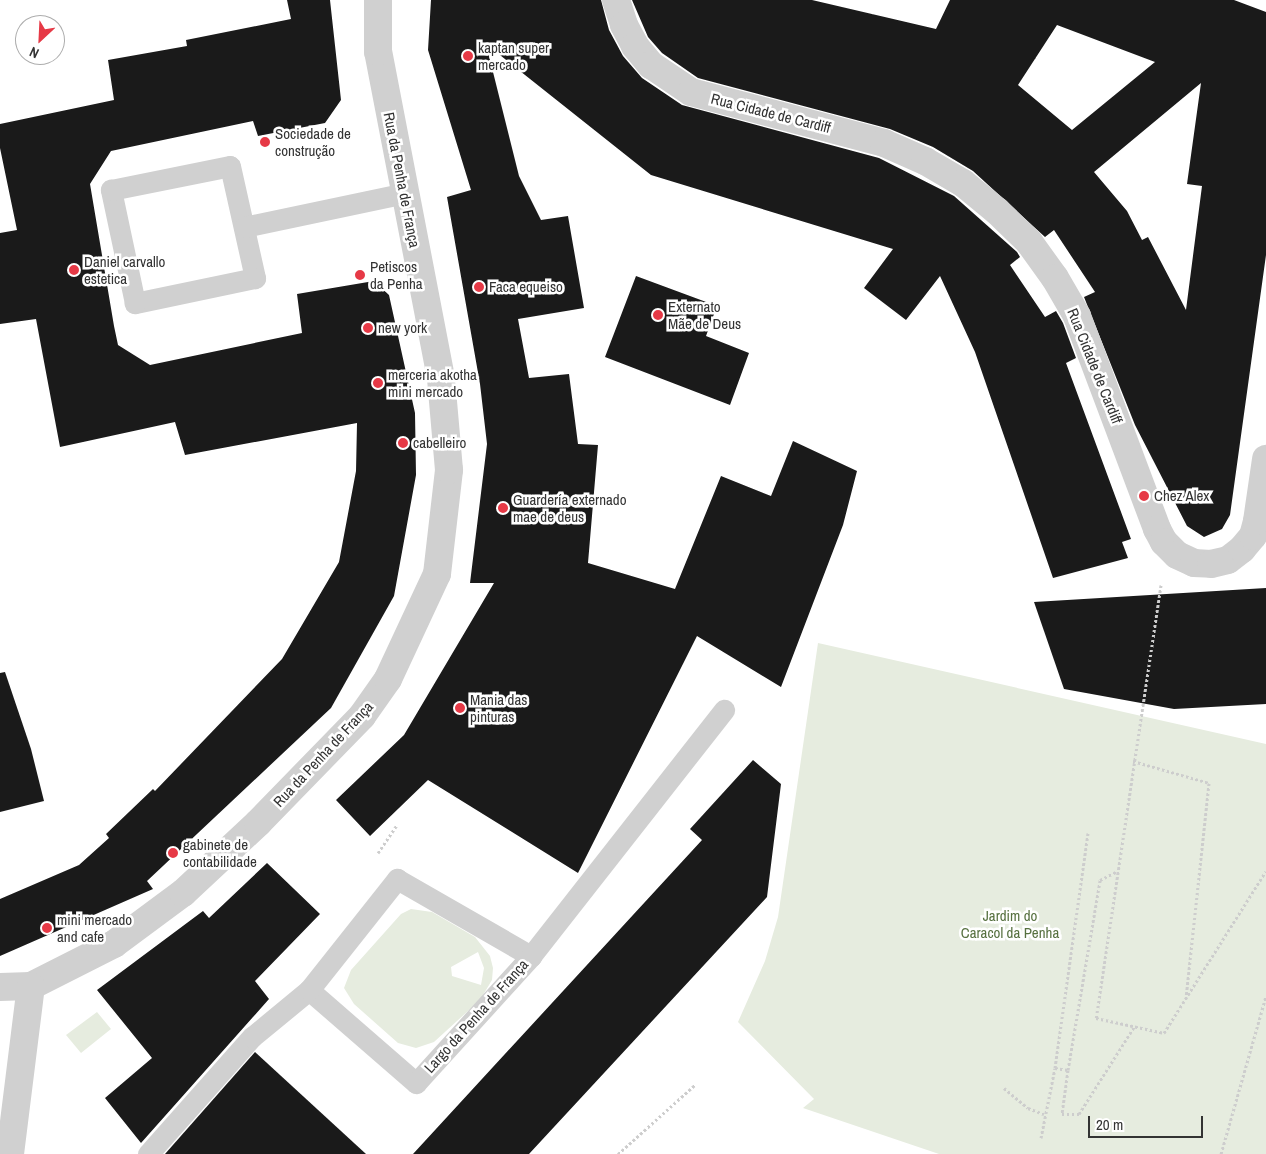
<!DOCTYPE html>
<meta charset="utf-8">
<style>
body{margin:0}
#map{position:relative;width:1266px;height:1154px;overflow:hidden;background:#fff;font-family:"Archivo Narrow",sans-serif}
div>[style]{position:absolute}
.green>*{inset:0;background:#e6ecdf}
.building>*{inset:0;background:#1a1a1a}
.path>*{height:3px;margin-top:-1.5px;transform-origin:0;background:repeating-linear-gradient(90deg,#cdcdcd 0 2.5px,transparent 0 5px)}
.lane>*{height:21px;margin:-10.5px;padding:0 10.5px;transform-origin:10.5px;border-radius:10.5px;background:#d0d0d0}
.street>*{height:28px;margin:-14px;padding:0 14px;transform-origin:14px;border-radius:14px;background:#d0d0d0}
.dots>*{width:14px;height:14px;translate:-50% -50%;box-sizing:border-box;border:2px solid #fff;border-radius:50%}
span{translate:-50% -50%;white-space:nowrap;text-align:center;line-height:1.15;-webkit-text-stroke:5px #fff;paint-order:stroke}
.poi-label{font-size:15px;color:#333}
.left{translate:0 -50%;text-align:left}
.street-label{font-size:15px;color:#333}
.park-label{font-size:15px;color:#56703f}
.north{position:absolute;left:15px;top:15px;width:50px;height:50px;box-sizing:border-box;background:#fff;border:1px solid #adadad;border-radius:50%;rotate:205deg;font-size:14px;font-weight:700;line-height:20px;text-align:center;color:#333}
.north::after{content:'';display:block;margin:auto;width:18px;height:22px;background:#e63946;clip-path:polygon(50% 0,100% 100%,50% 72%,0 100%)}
.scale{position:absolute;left:1088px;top:1116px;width:115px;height:22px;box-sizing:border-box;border:2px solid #333;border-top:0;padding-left:6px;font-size:15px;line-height:18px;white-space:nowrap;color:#333;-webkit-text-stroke:4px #fff;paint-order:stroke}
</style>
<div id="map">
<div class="green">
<div style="clip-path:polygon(818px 643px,1266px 744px,1266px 1154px,939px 1154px,803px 1108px,814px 1099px,738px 1022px,765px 961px,778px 917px)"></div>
<div style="clip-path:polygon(evenodd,411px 909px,432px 912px,475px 937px,490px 956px,493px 968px,492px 980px,480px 1000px,434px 1042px,416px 1048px,398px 1043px,354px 1004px,344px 988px,351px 970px,401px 914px,411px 909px,478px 952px,484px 968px,481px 985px,452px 976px,451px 967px,478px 952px)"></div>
<div style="clip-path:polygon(97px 1012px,111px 1029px,81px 1053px,66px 1035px)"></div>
</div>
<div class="building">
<div style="clip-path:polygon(287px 0,330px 0,341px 100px,325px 123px,258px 136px,253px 121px,111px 151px,90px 184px,114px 326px,118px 345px,150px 365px,302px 333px,297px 294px,374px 281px,389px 295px,415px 413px,416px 475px,394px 596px,331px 708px,147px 881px,153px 889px,0 956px,0 899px,79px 865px,109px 838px,106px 834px,153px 789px,155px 791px,282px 659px,339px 562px,356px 471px,357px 423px,185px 455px,175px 422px,60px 447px,36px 319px,0 324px,0 233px,17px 230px,0 148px,0 124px,114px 100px,108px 60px,187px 46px,186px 40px,291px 19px)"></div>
<div style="clip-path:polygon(431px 0,601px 0,609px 30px,623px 56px,642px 78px,682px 105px,879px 158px,954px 196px,1017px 252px,1020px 257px,1010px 265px,1045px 317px,1056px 311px,1063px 323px,1076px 358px,1066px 363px,1131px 539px,1122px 542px,1128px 558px,1053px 578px,975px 352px,940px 276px,906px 320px,864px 288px,893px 249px,651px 175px,486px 44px,519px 176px,541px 220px,568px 216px,584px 308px,518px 319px,529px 378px,569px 374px,578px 444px,598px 445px,588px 563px,675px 589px,721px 476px,771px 496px,793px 441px,857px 471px,843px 525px,781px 687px,697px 636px,578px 873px,428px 780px,370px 836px,336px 800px,404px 735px,494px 583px,470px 583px,487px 444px,480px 384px,447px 197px,471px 190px,428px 50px)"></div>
<div style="clip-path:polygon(evenodd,632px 0,812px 0,936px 29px,950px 0,1234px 0,1266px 12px,1266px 255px,1230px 515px,1222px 529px,1204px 537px,1187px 526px,1135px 425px,1084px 297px,1095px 292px,1054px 230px,1045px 237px,973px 171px,933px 147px,890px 129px,698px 78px,662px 53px,648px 37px,632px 0,1057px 25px,1155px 62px,1072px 130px,1018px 85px,1057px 25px,632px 0,1201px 83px,1187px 184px,1202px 186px,1186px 310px,1148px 237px,1142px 240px,1127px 211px,1094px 172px,1201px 83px)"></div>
<div style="clip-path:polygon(636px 276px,717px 306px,706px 336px,749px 353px,730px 405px,605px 357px)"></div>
<div style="clip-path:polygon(1266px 588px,1266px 704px,1174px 709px,1064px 689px,1034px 602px)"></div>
<div style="clip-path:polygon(5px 672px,31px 749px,44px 801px,0 812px,0 673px)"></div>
<div style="clip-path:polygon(753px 760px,781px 784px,767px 897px,529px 1154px,413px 1154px,702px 840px,690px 829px)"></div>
<div style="clip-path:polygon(267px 863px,320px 914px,255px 981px,269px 999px,141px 1143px,105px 1098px,152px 1058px,97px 990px,203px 911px,209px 918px)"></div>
<div style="clip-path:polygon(255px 1052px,366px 1154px,165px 1154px)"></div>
</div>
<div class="path">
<div style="left:1161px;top:585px;width:438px;rotate:98.5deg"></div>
<div style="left:1096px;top:1018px;width:70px;rotate:12.4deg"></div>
<div style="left:1164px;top:1033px;width:191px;rotate:-57.8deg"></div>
<div style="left:1133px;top:761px;width:79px;rotate:16.1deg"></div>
<div style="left:1209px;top:783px;width:215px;rotate:96.1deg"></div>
<div style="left:1088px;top:833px;width:237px;rotate:98deg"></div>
<div style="left:1055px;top:1068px;width:13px;rotate:9deg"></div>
<div style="left:1068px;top:1070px;width:193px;rotate:-80.4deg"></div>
<div style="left:1100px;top:880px;width:18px;rotate:-27deg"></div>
<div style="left:378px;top:853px;width:34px;rotate:-56deg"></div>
<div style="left:1068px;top:1070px;width:44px;rotate:97.8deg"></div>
<div style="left:1062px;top:1114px;width:17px"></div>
<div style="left:1079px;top:1114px;width:103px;rotate:-57.7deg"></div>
<div style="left:1004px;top:1088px;width:31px;rotate:40deg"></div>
<div style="left:1028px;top:1108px;width:17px;rotate:21deg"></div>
<div style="left:1041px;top:1138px;width:71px;rotate:-78.7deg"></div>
<div style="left:618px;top:1154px;width:103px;rotate:-41.9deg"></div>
<div style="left:1221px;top:1154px;width:164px;rotate:-74.1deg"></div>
</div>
<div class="lane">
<div style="left:230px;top:166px;width:115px;rotate:77.4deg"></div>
<div style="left:255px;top:278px;width:123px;rotate:168.2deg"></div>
<div style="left:135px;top:303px;width:116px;rotate:-102deg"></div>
<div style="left:111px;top:190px;width:121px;rotate:-11.4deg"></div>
<div style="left:244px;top:227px;width:165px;rotate:-11.9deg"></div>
<div style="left:309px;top:990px;width:142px;rotate:41deg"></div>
<div style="left:416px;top:1083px;width:171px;rotate:-47.8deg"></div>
<div style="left:148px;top:1154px;width:157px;rotate:-48.4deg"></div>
<div style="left:252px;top:1037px;width:74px;rotate:-39.5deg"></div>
<div style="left:309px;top:990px;width:142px;rotate:-51.6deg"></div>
<div style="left:397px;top:879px;width:155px;rotate:29.9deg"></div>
<div style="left:531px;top:956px;width:313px;rotate:-51.9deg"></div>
</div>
<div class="street">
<div style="left:616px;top:0;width:26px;rotate:72deg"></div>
<div style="left:624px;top:25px;width:24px;rotate:62deg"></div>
<div style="left:635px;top:46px;width:25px;rotate:50deg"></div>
<div style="left:651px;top:65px;width:48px;rotate:34deg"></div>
<div style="left:691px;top:92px;width:200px;rotate:14.8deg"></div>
<div style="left:884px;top:143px;width:45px;rotate:23.7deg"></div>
<div style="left:925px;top:161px;width:44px;rotate:30.1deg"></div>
<div style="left:963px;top:183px;width:44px;rotate:39.5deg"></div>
<div style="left:997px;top:211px;width:45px;rotate:44.1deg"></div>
<div style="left:1029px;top:242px;width:44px;rotate:54.2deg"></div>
<div style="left:1055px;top:278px;width:44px;rotate:59.9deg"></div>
<div style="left:1077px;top:316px;width:228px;rotate:69.4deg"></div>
<div style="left:1157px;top:529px;width:15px;rotate:62deg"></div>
<div style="left:1164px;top:542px;width:18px;rotate:45deg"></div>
<div style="left:1177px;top:555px;width:19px;rotate:25deg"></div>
<div style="left:1194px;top:563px;width:17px;rotate:3deg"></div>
<div style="left:1211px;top:564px;width:17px;rotate:-13deg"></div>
<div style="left:1228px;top:560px;width:18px;rotate:-38deg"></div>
<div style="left:1242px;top:549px;width:17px;rotate:-50deg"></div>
<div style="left:1253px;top:536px;width:16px;rotate:-75deg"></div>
<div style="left:1257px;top:521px;width:63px;rotate:-81.7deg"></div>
<div style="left:0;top:987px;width:31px;rotate:-2deg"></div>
<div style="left:31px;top:986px;width:93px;rotate:-26.8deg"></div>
<div style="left:114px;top:944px;width:86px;rotate:-36.5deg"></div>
<div style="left:183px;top:893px;width:103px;rotate:-43deg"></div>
<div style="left:258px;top:823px;width:149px;rotate:-45.8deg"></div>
<div style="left:362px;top:716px;width:45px;rotate:-54.9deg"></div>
<div style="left:388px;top:679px;width:116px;rotate:-65deg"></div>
<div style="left:437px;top:574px;width:105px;rotate:-83.4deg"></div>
<div style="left:449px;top:470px;width:92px;rotate:-95deg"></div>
<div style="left:441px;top:378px;width:332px;rotate:-100.9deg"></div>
<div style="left:378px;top:52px;width:52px;rotate:-90deg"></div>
<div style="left:10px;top:1154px;width:169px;rotate:-82.9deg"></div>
</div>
<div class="dots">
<div style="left:468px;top:56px;background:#e63946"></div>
<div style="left:265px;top:142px;background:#e63946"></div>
<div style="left:74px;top:270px;background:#e63946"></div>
<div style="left:360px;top:275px;background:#e63946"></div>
<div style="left:479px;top:287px;background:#e63946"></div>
<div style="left:658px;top:315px;background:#e63946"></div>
<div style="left:368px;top:328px;background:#e63946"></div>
<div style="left:378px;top:383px;background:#e63946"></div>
<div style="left:403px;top:443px;background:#e63946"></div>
<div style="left:1144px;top:496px;background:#e63946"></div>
<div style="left:503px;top:508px;background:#e63946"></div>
<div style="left:460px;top:708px;background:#e63946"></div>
<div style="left:173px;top:853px;background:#e63946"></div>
<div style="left:47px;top:928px;background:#e63946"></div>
</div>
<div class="poi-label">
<span class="left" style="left:478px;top:56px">kaptan super<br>mercado</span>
<span class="left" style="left:275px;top:142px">Sociedade de<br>construção</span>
<span class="left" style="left:84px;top:270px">Daniel carvallo<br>estetica</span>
<span class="left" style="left:370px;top:275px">Petiscos<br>da Penha</span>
<span class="left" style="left:489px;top:287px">Faca equeiso</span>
<span class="left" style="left:668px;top:315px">Externato<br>Mãe de Deus</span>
<span class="left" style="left:378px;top:328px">new york</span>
<span class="left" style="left:388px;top:383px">merceria akotha<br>mini mercado</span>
<span class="left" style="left:413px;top:443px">cabelleiro</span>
<span class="left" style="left:1154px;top:496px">Chez Alex</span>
<span class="left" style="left:513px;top:508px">Guardería externado<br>mae de deus</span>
<span class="left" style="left:470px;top:708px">Mania das<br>pinturas</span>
<span class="left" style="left:183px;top:853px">gabinete de<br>contabilidade</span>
<span class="left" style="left:57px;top:928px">mini mercado<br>and cafe</span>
</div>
<div class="street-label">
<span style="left:771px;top:113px;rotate:14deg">Rua Cidade de Cardiff</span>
<span style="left:402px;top:180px;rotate:79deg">Rua da Penha de França</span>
<span style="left:1095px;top:366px;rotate:68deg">Rua Cidade de Cardiff</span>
<span style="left:323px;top:754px;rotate:-47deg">Rua da Penha de França</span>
<span style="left:476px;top:1016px;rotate:-48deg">Largo da Penha de França</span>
</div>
<div class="park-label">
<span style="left:1010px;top:924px">Jardim do<br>Caracol da Penha</span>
</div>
<div class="north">N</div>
<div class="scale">20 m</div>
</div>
